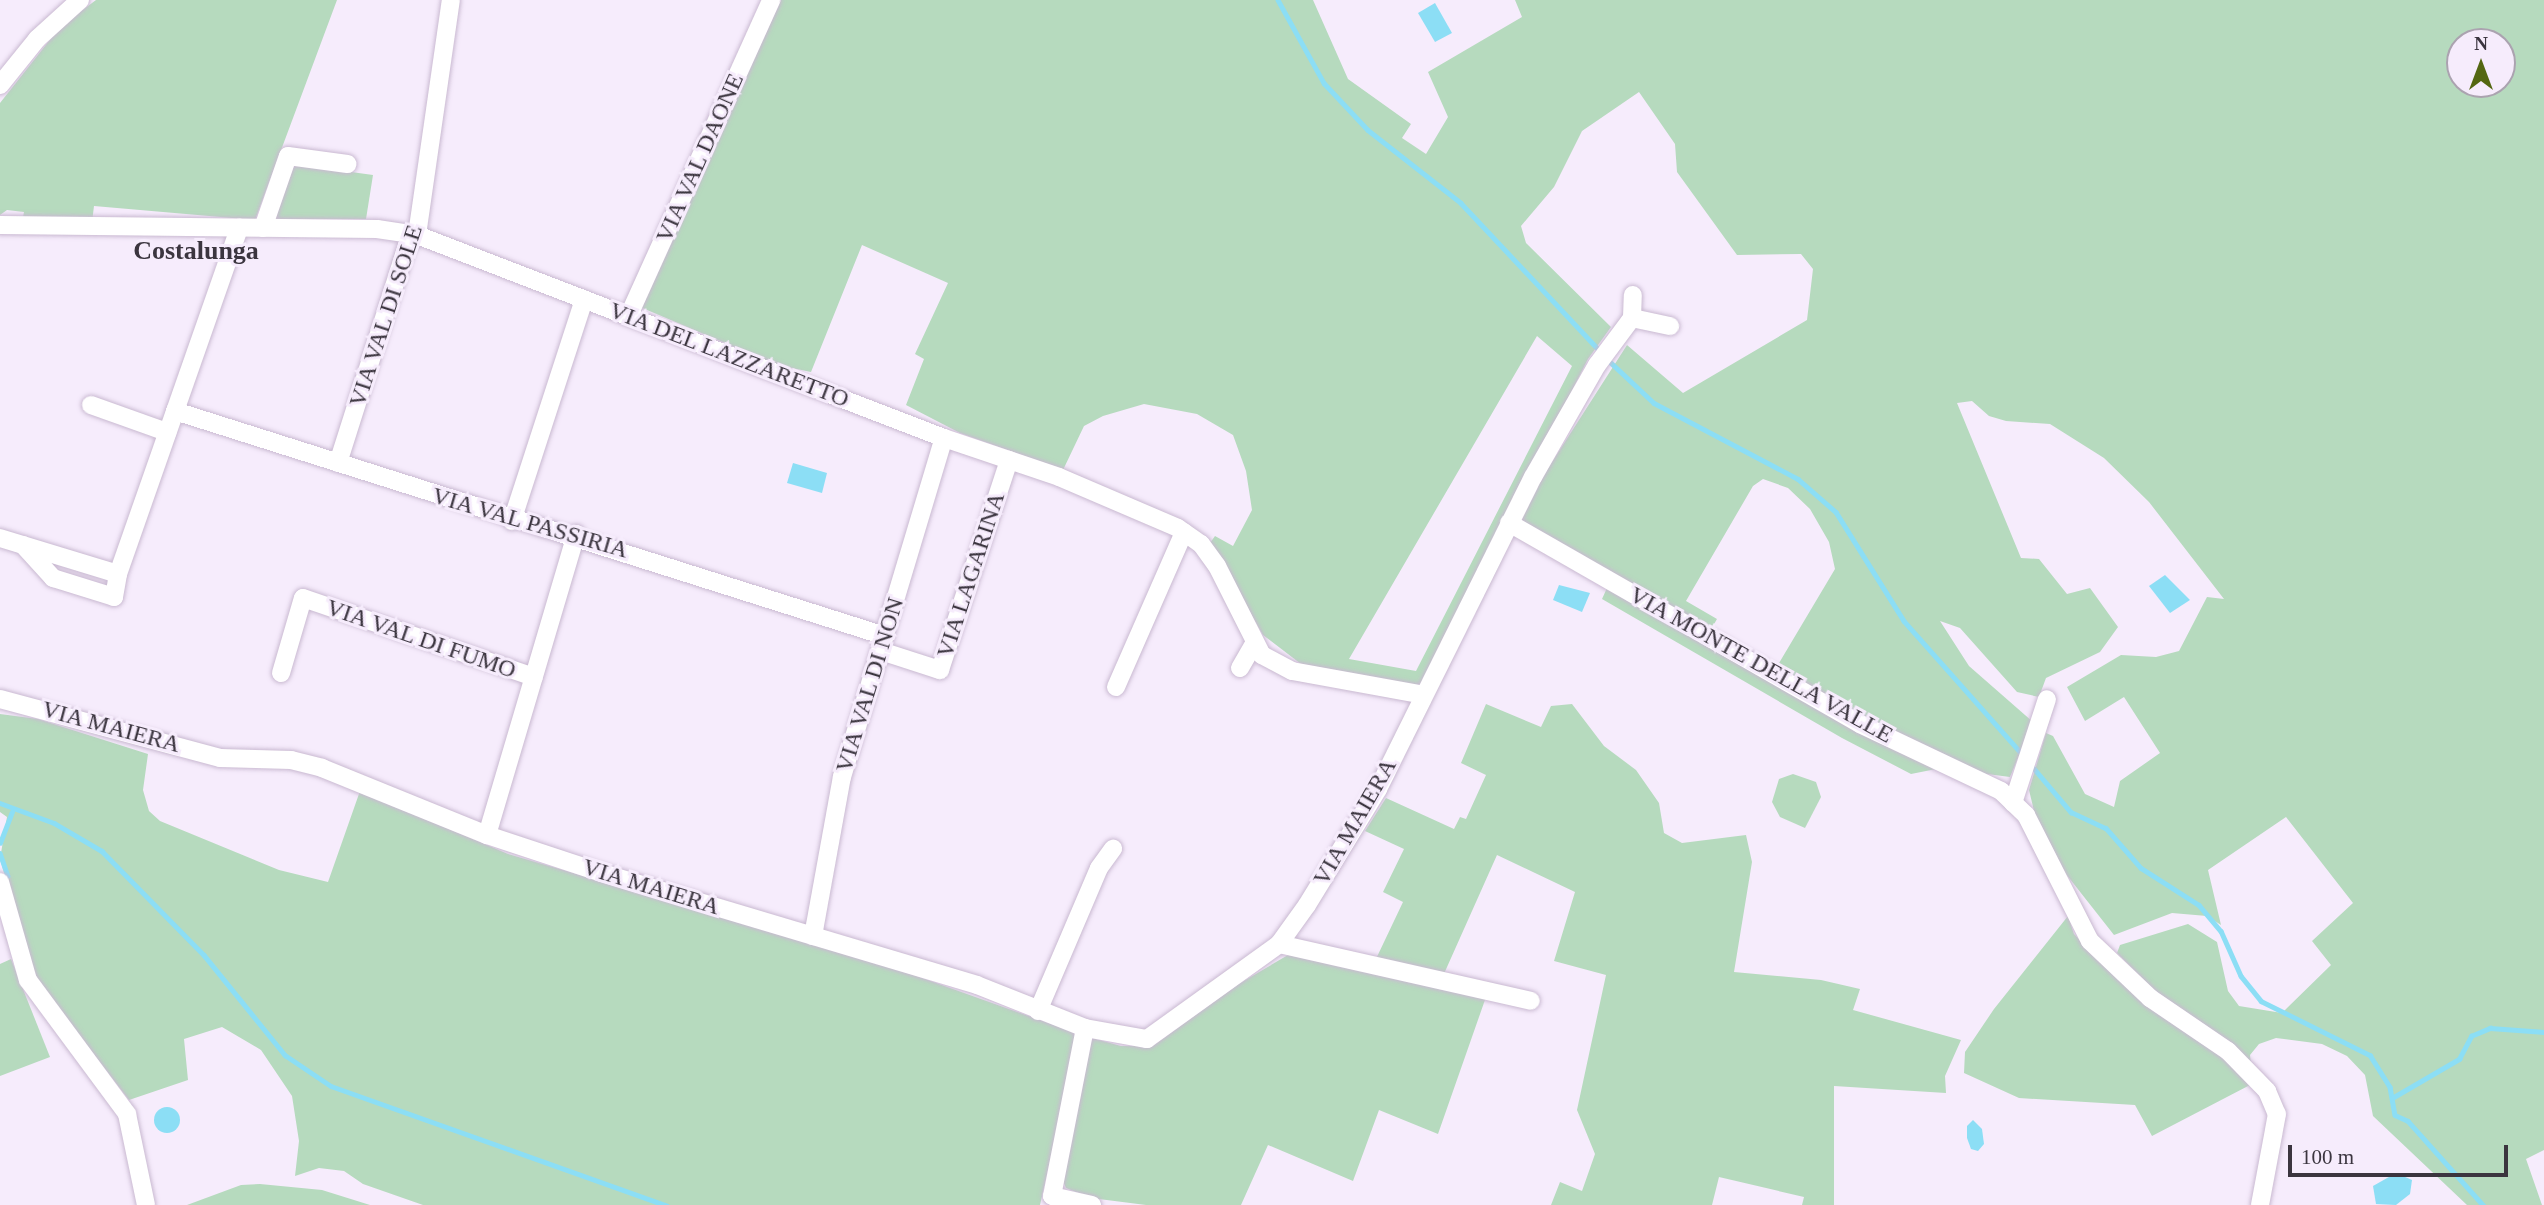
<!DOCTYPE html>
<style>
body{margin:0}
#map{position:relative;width:2544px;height:1205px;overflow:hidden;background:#f6ecfc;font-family:Georgia,serif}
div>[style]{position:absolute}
.green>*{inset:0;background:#b6dabe}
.water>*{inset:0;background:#8cdef5}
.round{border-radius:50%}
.stream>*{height:4.5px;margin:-2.25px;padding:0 2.25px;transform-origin:2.25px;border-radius:2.25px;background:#8cdef5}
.roads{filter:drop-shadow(0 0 2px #c9b9d1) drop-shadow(0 0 2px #c9b9d1)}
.street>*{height:18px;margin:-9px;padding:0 9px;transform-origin:9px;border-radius:9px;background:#fff}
span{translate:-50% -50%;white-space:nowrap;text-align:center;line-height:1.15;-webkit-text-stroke:6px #f6ecfc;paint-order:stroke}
.street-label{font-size:24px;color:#3b353f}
.neighbourhood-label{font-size:26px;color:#3b353f;font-weight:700}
.north{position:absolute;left:2446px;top:28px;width:70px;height:70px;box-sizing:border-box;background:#f6ecfc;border:2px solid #aba3b0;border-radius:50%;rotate:0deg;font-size:19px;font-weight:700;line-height:28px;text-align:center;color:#3b353f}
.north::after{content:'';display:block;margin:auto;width:24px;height:32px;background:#546712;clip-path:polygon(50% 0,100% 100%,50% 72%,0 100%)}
.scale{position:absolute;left:2288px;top:1145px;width:220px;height:32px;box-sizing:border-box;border:4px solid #3b353f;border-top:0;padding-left:9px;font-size:21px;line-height:24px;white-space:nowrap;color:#3b353f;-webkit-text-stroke:5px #f6ecfc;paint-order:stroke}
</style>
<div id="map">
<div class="green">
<div style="clip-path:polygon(96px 0,337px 0,255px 220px,94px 206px,92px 222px,23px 217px,24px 212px,7px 210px,0 215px,0 103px,60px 27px)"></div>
<div style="clip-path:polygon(evenodd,781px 0,1313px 0,1348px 79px,1411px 124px,1402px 138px,1426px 154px,1448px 117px,1428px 72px,1522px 17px,1515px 0,2544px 0,2544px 1150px,2526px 1159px,2542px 1205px,2467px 1205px,2373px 1116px,2365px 1075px,2347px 1056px,2322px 1044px,2276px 1038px,2259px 1044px,2250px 1055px,2251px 1065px,2232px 1043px,2154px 990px,2117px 953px,2120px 945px,2188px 924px,2217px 942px,2228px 991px,2239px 1006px,2282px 1013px,2331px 965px,2312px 941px,2353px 903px,2286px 817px,2208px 870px,2221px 925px,2207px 916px,2172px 913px,2114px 935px,2066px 874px,2035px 815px,2029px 790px,2046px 733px,2053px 736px,2085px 794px,2114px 807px,2120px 781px,2160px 753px,2124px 697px,2085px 721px,2067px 687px,2121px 655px,2156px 657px,2179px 651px,2207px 597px,2224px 599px,2149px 502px,2104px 458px,2050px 424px,2006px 421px,1989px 416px,1972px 401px,1957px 403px,2021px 558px,2039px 559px,2067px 594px,2090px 588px,2118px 627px,2100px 652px,2046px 678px,2039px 697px,2017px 692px,1960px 628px,1940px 621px,1969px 666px,2033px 722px,2010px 777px,1941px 768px,1911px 774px,1842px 738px,1602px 599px,1607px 588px,1521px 523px,1518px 515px,1627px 345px,1683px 393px,1807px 320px,1813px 269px,1801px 254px,1737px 255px,1677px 172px,1675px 144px,1639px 92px,1582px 131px,1554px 187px,1521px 226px,1526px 243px,1611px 327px,1588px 359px,1422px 686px,1301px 664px,1263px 635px,1210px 543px,1215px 536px,1233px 546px,1252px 510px,1246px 471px,1233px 435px,1197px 414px,1144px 404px,1103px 416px,1084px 426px,1063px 470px,960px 433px,906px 405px,924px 359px,915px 354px,948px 283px,862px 245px,811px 372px,777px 365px,640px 307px,781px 0,2460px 42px,2502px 42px,2502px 84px,2460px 84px,2460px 42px,781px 0,1537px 336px,1572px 366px,1416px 671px,1349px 659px,1537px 336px,781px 0,1763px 479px,1788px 488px,1810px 509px,1829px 542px,1835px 569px,1776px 668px,1706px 638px,1717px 619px,1686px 601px,1753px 486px,1763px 479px)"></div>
<div style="clip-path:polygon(293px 164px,373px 175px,366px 219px,275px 219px)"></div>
<div style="clip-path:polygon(1486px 704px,1541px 727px,1551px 706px,1572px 704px,1604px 746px,1636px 770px,1659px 803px,1664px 833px,1682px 843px,1746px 835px,1752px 862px,1734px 972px,1821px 980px,1860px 989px,1853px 1010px,1961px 1040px,1945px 1076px,1946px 1093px,1834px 1086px,1834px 1205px,1802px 1205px,1804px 1197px,1719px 1177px,1712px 1205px,1551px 1205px,1560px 1182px,1582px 1191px,1595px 1154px,1577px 1110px,1606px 975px,1554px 961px,1575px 892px,1497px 855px,1443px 976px,1375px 961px,1403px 902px,1383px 892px,1404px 849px,1365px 831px,1386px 798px,1454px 829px,1460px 817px,1466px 819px,1486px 775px,1461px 763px)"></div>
<div style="clip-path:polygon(0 714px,38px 719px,148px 754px,143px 790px,149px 811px,160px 821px,279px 870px,328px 882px,360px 791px,508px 854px,869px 959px,1079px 1034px,1040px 1205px,423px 1205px,363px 1184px,344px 1171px,319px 1168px,295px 1176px,299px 1141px,292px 1096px,261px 1050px,222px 1027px,184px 1039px,188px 1080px,129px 1100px,35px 978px,0 859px,7px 817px,0 812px)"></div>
<div style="clip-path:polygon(1793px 774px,1816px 782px,1821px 797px,1805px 828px,1780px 817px,1772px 802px,1779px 779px)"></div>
<div style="clip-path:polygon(2068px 916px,2074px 934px,2095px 956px,2225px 1056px,2250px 1085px,2152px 1136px,2135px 1105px,2019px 1098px,1964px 1073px,1965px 1052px,1994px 1009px)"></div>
<div style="clip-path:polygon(1288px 955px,1486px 997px,1438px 1134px,1379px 1110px,1353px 1181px,1268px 1145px,1241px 1205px,1146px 1205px,1091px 1198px,1066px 1188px,1062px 1179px,1092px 1038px,1121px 1046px,1153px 1046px,1237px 985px)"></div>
<div style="clip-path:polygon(11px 959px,50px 1057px,0 1076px,0 964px)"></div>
<div style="clip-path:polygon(260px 1184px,322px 1190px,370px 1205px,187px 1205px,241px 1185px)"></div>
</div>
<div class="water">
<div style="clip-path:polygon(1435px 3px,1452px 33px,1435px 42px,1418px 13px)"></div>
<div style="clip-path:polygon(793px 463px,827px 473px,822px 493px,787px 483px)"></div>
<div style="clip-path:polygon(2165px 575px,2190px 600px,2170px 613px,2149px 586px)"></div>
<div style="clip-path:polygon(1559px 585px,1590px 593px,1582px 612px,1553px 600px)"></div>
<div class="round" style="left:154px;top:1107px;width:26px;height:26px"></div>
<div style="clip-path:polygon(1973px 1120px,1982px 1129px,1984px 1144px,1978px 1151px,1971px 1149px,1967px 1138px,1967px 1126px)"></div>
<div style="clip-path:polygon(2396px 1173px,2412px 1180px,2410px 1194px,2396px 1205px,2376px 1204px,2373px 1186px)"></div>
</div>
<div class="stream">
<div style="left:1278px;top:0;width:95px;rotate:61deg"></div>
<div style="left:1324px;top:83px;width:64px;rotate:46.9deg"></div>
<div style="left:1368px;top:130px;width:118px;rotate:38.1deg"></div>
<div style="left:1461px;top:203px;width:204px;rotate:46.8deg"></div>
<div style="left:1607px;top:359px;width:64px;rotate:43.1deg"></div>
<div style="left:1654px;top:403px;width:163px;rotate:27.8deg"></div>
<div style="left:1798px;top:479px;width:50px;rotate:41deg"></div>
<div style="left:1836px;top:512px;width:128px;rotate:58deg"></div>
<div style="left:1904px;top:621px;width:179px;rotate:48.4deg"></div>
<div style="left:2031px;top:765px;width:62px;rotate:49.6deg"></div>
<div style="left:2071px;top:812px;width:38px;rotate:25deg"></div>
<div style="left:2106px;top:828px;width:53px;rotate:48.8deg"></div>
<div style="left:2141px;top:868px;width:69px;rotate:32.5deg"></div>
<div style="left:2199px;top:905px;width:34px;rotate:50deg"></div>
<div style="left:2221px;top:931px;width:49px;rotate:66deg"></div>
<div style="left:2241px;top:976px;width:32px;rotate:51deg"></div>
<div style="left:2261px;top:1001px;width:122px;rotate:26.4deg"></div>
<div style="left:2370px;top:1055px;width:38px;rotate:58deg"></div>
<div style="left:2390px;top:1087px;width:28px;rotate:80deg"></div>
<div style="left:2395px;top:1115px;width:14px;rotate:25deg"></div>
<div style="left:2408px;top:1121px;width:113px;rotate:48.2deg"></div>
<div style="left:0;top:803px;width:58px;rotate:20.3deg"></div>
<div style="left:54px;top:823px;width:56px;rotate:30.3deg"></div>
<div style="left:102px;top:851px;width:146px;rotate:45.6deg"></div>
<div style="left:204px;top:955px;width:129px;rotate:51deg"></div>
<div style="left:285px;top:1055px;width:55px;rotate:34deg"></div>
<div style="left:331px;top:1086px;width:356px;rotate:19.6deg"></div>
<div style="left:0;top:843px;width:33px;rotate:-69deg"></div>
<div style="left:0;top:853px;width:24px;rotate:71deg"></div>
<div style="left:2392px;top:1098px;width:78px;rotate:-30.2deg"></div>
<div style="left:2459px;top:1059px;width:26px;rotate:-62deg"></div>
<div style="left:2471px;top:1036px;width:21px;rotate:-23deg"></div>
<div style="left:2490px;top:1028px;width:54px;rotate:4.2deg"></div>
</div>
<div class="roads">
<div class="street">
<div style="left:0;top:85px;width:59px;rotate:-51.2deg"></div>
<div style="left:37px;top:39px;width:58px;rotate:-42.2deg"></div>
<div style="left:0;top:225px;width:377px;rotate:0.6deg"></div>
<div style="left:377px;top:229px;width:40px;rotate:8.5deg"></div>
<div style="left:417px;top:235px;width:565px;rotate:21.07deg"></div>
<div style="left:944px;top:438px;width:121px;rotate:18.7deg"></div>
<div style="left:1059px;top:477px;width:129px;rotate:23.2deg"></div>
<div style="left:1178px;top:528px;width:28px;rotate:35deg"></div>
<div style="left:1201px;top:544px;width:27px;rotate:54deg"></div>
<div style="left:1217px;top:566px;width:100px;rotate:63.2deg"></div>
<div style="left:1262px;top:655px;width:34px;rotate:28deg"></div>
<div style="left:1292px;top:671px;width:134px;rotate:10.3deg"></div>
<div style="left:263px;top:228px;width:76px;rotate:-70.9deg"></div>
<div style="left:288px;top:156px;width:60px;rotate:7.7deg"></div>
<div style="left:629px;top:315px;width:346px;rotate:-65.7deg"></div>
<div style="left:1632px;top:318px;width:39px;rotate:12deg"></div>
<div style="left:91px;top:405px;width:81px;rotate:19.6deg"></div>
<div style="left:175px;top:411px;width:745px;rotate:17.58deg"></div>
<div style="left:338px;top:463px;width:228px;rotate:-72.4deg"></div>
<div style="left:407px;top:246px;width:15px;rotate:-48deg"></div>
<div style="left:417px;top:235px;width:237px;rotate:-81.8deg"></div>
<div style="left:512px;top:521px;width:233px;rotate:-72deg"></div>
<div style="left:1509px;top:523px;width:404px;rotate:29.8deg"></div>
<div style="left:1860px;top:724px;width:156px;rotate:25.4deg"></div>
<div style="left:2001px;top:791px;width:35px;rotate:44deg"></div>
<div style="left:2026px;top:815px;width:141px;rotate:63.1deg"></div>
<div style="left:2090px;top:941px;width:83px;rotate:43.5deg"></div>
<div style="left:2150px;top:998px;width:94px;rotate:34.2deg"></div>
<div style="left:2228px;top:1051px;width:56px;rotate:45.7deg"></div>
<div style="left:2267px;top:1091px;width:25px;rotate:67deg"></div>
<div style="left:2277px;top:1114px;width:93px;rotate:100.6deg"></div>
<div style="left:0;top:538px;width:123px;rotate:17deg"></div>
<div style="left:118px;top:574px;width:367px;rotate:-70.7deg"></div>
<div style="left:23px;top:545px;width:45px;rotate:47.7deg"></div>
<div style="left:53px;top:578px;width:64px;rotate:17.3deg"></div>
<div style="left:114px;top:597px;width:23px;rotate:-80deg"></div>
<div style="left:881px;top:651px;width:62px;rotate:17.9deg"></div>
<div style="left:940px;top:670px;width:221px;rotate:-71.8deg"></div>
<div style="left:1240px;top:668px;width:28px;rotate:-60deg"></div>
<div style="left:281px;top:673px;width:78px;rotate:-73.7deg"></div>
<div style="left:303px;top:598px;width:244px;rotate:18.9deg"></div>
<div style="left:1116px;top:687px;width:169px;rotate:-66.3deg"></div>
<div style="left:0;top:699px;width:228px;rotate:15deg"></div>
<div style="left:220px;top:758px;width:71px;rotate:1.6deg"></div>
<div style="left:291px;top:760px;width:32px;rotate:14deg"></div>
<div style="left:322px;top:768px;width:178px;rotate:22.1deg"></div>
<div style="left:487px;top:835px;width:121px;rotate:18.3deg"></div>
<div style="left:602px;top:873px;width:391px;rotate:16.6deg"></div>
<div style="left:977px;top:985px;width:116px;rotate:21.7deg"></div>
<div style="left:1085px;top:1028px;width:63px;rotate:10.1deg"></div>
<div style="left:1147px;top:1039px;width:163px;rotate:-35.7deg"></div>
<div style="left:1279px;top:944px;width:48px;rotate:-54.3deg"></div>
<div style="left:1307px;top:905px;width:136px;rotate:-58.5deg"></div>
<div style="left:1378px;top:789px;width:348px;rotate:-63.6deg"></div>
<div style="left:1533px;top:477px;width:129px;rotate:-60.3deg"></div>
<div style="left:1597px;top:365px;width:59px;rotate:-53.3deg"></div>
<div style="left:1632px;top:318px;width:23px;rotate:-88deg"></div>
<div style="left:2013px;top:803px;width:109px;rotate:-71.9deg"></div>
<div style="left:487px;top:835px;width:314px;rotate:-73.5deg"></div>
<div style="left:0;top:882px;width:102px;rotate:74.1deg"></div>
<div style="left:28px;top:980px;width:167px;rotate:53.5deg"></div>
<div style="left:127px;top:1114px;width:93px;rotate:78.2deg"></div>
<div style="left:813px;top:936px;width:162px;rotate:-79.7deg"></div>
<div style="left:842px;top:777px;width:354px;rotate:-73.3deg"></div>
<div style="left:1279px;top:944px;width:258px;rotate:12.7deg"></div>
<div style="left:1038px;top:1011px;width:155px;rotate:-66.9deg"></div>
<div style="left:1099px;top:868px;width:24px;rotate:-54deg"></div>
<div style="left:1085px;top:1028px;width:171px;rotate:101.1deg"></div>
<div style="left:1052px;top:1196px;width:41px;rotate:12.7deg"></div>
</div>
</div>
<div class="street-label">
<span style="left:700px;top:158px;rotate:-66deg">VIA VAL DAONE</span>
<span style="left:386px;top:316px;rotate:-72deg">VIA VAL DI SOLE</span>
<span style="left:729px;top:355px;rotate:21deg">VIA DEL LAZZARETTO</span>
<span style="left:530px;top:523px;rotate:16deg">VIA VAL PASSIRIA</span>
<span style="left:971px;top:575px;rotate:-72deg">VIA LAGARINA</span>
<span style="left:421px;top:639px;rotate:19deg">VIA VAL DI FUMO</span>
<span style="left:1761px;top:665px;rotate:29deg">VIA MONTE DELLA VALLE</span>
<span style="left:870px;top:685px;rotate:-73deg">VIA VAL DI NON</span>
<span style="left:111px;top:727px;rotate:15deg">VIA MAIERA</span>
<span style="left:1355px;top:822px;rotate:-60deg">VIA MAIERA</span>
<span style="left:651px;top:887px;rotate:17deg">VIA MAIERA</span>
</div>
<div class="neighbourhood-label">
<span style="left:196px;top:251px">Costalunga</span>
</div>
<div class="north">N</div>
<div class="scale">100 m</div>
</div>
